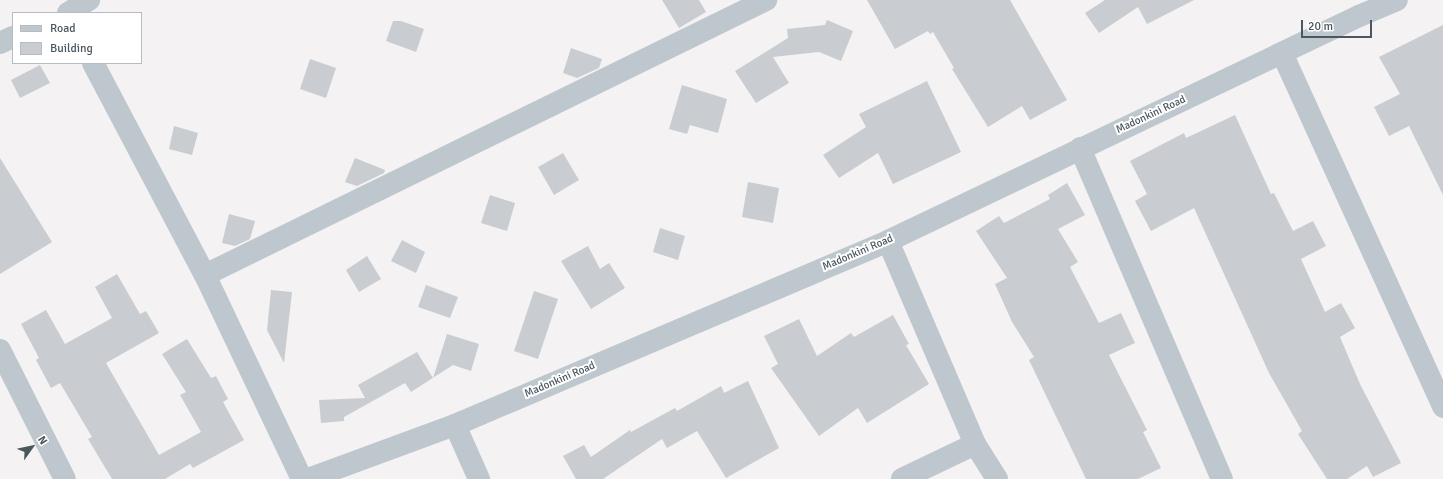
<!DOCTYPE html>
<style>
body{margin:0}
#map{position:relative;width:1443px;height:479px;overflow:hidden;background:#f4f2f2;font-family:Signika,sans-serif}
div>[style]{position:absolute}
.building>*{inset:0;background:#c9cdd1}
.minor>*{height:22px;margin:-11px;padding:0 11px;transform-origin:11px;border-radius:11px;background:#bec7cd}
span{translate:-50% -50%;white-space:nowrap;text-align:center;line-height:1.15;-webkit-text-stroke:4px #fff;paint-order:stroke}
.street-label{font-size:11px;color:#4a575e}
.legend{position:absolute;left:12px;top:12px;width:130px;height:52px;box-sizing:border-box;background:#fff;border:1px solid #b7bcbf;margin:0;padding:5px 7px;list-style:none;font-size:12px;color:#4a575e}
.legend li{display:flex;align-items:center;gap:8px;height:20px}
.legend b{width:20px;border:1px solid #b7bcbf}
.north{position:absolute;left:12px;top:427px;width:40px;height:40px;-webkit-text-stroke:3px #fff;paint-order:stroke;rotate:57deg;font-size:11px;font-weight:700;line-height:16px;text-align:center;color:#4a575e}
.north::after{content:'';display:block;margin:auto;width:14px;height:18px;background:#4a575e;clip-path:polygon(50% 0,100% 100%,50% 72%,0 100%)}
.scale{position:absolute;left:1301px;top:20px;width:71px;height:18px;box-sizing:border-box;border:2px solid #4a575e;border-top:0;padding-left:5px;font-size:12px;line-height:14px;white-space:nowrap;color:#4a575e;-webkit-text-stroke:3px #fff;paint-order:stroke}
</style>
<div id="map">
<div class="building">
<div style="clip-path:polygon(662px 0,699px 0,706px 12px,679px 28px)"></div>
<div style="clip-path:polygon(867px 0,1010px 0,1067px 100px,1030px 120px,1022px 106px,988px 127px,952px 69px,954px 68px,933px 32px,930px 34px,928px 31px,895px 49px)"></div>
<div style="clip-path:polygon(1105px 0,1194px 0,1147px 24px,1138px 7px,1099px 33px,1085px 13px)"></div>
<div style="clip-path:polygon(827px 20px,853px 31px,841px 61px,819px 52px,773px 57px,789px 83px,756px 103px,735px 71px,788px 38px,787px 29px,825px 25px)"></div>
<div style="clip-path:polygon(393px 21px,401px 21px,424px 29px,416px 52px,386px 41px)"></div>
<div style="clip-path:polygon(1443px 25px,1443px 195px,1409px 126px,1389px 136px,1374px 107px,1400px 94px,1379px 57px)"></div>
<div style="clip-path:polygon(571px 48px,602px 59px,599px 68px,577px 78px,563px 73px)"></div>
<div style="clip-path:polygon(310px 59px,336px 68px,326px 98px,300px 89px)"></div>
<div style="clip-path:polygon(40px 65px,50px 83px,20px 98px,11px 80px)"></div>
<div style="clip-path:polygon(927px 81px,961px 152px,893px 184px,878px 153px,839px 178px,823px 155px,866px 127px,859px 114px)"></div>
<div style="clip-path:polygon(682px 85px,727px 99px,718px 133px,690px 125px,687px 134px,669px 129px)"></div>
<div style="clip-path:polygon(1235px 115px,1271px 194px,1274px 193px,1293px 231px,1313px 221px,1326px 246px,1301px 259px,1325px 312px,1341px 303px,1355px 328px,1340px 337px,1360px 384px,1401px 463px,1373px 477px,1367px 466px,1347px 479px,1327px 479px,1298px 434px,1302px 431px,1269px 373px,1194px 208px,1151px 231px,1135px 201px,1147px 194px,1130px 161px,1184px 133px,1186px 138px)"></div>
<div style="clip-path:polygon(174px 126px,198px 133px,192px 155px,169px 149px)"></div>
<div style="clip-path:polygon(563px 153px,579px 180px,554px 195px,538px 167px)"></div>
<div style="clip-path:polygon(0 158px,52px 242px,0 274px)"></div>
<div style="clip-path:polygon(355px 158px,385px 170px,384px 173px,357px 186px,345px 182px)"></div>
<div style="clip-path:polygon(748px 182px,779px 188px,773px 223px,742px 217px)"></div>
<div style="clip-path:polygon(1067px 183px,1085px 215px,1058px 229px,1078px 262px,1070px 267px,1099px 323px,1121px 313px,1135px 343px,1109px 355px,1147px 430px,1143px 432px,1161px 468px,1138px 479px,1086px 479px,1029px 360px,1034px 357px,1012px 322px,995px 284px,1007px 278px,976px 231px,999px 216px,1004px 223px,1050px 199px,1048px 195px)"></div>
<div style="clip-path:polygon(490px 195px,515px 203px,507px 231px,481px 223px)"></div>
<div style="clip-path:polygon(229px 214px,255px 221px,250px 239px,235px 246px,222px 243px)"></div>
<div style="clip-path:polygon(660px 228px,685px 236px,678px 260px,653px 252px)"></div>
<div style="clip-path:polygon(402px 240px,425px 252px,416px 273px,391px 261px)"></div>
<div style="clip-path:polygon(588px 246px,600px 269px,609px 263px,625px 288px,591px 309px,561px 261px)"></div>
<div style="clip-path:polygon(367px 256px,381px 279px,359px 292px,346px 270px)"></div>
<div style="clip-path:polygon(117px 274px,140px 314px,146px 311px,159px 333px,106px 363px,159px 455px,201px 432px,180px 395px,186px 392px,162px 354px,187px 339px,211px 378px,216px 376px,228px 399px,223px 402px,244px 440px,193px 468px,190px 464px,165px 479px,112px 479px,88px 439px,92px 437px,60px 383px,51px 388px,36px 360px,39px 358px,21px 324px,46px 310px,65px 344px,112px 318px,95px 287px)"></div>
<div style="clip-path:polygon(426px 285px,458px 297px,450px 318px,418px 307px)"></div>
<div style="clip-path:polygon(271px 290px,292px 292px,284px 363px,267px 330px)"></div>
<div style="clip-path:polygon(534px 291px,558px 299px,538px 359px,514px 351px)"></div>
<div style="clip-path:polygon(893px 315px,909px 344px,906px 345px,929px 384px,867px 423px,858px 408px,819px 436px,771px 368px,778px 364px,764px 336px,799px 319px,817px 356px,851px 333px,854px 337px)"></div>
<div style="clip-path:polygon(447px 334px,479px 344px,471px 371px,453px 365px,411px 392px,405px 383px,344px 417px,344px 421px,321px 423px,319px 400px,365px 398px,358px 385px,417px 352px,433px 378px)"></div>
<div style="clip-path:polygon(748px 381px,779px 448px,726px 478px,697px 431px,667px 448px,662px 439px,603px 479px,576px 479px,563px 456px,584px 445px,591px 457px,630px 430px,631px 432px,675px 408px,677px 411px,721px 386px,724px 393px)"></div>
</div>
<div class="minor">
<div style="left:68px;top:13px;width:25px;rotate:-32deg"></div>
<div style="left:0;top:43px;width:14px;rotate:-25deg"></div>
<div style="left:1282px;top:53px;width:389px;rotate:65.5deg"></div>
<div style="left:93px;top:63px;width:240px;rotate:62.2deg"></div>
<div style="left:205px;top:275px;width:226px;rotate:64.6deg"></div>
<div style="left:1080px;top:148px;width:360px;rotate:66.8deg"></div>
<div style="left:888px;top:241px;width:221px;rotate:66.8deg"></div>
<div style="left:975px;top:444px;width:41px;rotate:57.8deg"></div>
<div style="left:205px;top:275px;width:625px;rotate:-26.11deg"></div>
<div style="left:0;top:350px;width:144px;rotate:63.3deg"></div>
<div style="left:455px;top:425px;width:59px;rotate:66deg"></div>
<div style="left:308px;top:479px;width:157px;rotate:-20.2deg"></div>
<div style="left:455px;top:425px;width:470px;rotate:-23deg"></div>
<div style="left:888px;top:241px;width:522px;rotate:-25.53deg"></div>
<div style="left:1359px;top:16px;width:41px;rotate:-22.8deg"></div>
<div style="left:902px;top:479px;width:81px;rotate:-25.6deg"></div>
</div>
<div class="street-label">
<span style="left:1151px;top:115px;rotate:-25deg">Madonkini Road</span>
<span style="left:858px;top:253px;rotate:-23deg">Madonkini Road</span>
<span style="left:560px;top:380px;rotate:-23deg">Madonkini Road</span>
</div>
<ul class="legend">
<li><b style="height:5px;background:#bec7cd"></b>Road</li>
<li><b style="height:11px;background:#c9cdd1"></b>Building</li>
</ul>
<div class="north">N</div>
<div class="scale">20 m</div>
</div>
